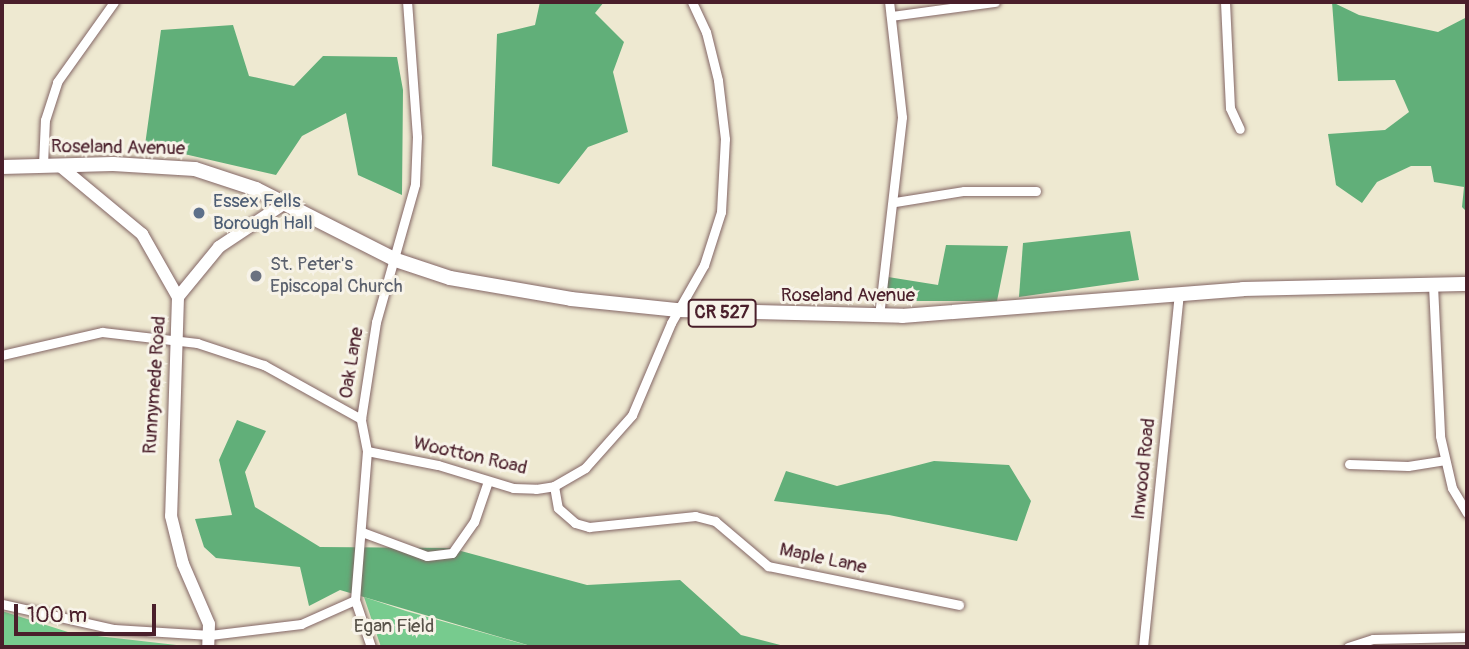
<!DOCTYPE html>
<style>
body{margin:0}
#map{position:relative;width:1469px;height:649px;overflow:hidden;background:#eee9d1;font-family:Pangolin,sans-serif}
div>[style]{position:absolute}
.green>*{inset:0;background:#77cb8e}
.forest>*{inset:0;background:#61af79}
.roads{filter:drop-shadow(0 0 2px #836665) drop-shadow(0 0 2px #836665)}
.street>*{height:9px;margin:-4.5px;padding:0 4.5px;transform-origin:4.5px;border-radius:4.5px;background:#fff}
.secondary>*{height:12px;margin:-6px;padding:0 6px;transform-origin:6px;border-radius:6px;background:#fff}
.primary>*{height:14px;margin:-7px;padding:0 7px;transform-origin:7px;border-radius:7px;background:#fff}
.dots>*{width:19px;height:19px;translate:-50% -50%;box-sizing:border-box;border:4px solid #f7f3e8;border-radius:50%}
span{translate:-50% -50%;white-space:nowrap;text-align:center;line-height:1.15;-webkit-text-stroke:6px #f7f3e8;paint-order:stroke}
.shield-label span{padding:2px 5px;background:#f7f3e8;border:2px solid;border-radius:5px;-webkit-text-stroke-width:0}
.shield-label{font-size:18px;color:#4a1f2b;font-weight:700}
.street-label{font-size:19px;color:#4a1f2b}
.service-label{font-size:19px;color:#4e5e75}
.left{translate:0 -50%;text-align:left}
.worship-label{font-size:19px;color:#5b616d}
.park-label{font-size:19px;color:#585349}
.frame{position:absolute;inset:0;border:4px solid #4a1f2b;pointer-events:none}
.scale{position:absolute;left:14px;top:604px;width:142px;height:32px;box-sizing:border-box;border:4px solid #4a1f2b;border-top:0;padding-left:9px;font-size:21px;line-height:24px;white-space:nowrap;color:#4a1f2b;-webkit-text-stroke:5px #f7f3e8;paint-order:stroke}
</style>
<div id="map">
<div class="green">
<div style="clip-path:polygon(364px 597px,406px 611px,534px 647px,381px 647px)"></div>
<div style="clip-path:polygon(2px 611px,71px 633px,194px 647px,2px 647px)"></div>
</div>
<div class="forest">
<div style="clip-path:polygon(540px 2px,604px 2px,595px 13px,624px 42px,613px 72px,628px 132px,588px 147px,559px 184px,492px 166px,497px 34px,535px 25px)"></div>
<div style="clip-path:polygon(1332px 2px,1359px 15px,1438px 32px,1467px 17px,1467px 212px,1462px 207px,1464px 187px,1434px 182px,1431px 166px,1411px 166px,1377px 182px,1362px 203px,1336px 185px,1328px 134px,1385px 130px,1409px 112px,1395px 80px,1338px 81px)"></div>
<div style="clip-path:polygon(233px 25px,249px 76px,294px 86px,323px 56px,397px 57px,403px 90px,402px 195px,358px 175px,346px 113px,302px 136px,276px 175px,145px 145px,161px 30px)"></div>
<div style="clip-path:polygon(1130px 231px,1139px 280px,1019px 297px,1023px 243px)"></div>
<div style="clip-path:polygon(946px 245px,1008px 246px,997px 301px,884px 301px,888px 277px,938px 285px)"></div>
<div style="clip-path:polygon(237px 420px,266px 431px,245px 472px,255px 507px,320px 547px,450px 548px,587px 585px,680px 580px,741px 635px,788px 647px,534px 647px,340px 590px,309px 606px,300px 567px,216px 558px,204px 547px,195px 519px,232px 515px,219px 460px)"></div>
<div style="clip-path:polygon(934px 461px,1009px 465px,1031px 501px,1017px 541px,889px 515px,774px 501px,786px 471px,837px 486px)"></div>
</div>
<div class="roads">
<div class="street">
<div style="left:1225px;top:2px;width:106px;rotate:87.3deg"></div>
<div style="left:1230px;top:108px;width:23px;rotate:65deg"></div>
<div style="left:891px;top:16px;width:105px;rotate:-7.7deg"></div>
<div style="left:43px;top:165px;width:45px;rotate:-87.5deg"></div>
<div style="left:45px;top:120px;width:40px;rotate:-72deg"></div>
<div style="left:57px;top:82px;width:98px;rotate:-54.5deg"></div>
<div style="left:895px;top:202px;width:70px;rotate:-9.1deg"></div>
<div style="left:964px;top:191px;width:72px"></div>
<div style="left:1433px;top:285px;width:151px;rotate:87.3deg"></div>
<div style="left:1440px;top:436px;width:53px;rotate:77deg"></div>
<div style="left:1452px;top:488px;width:29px;rotate:59deg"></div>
<div style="left:879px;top:316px;width:200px;rotate:-83.4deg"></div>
<div style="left:902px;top:117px;width:116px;rotate:-96.4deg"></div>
<div style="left:2px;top:355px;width:103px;rotate:-13deg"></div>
<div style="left:102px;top:332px;width:96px;rotate:6.6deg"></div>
<div style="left:197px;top:343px;width:71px;rotate:18.2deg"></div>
<div style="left:264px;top:365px;width:111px;rotate:29.1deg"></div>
<div style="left:367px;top:451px;width:72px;rotate:11.2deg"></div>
<div style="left:438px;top:465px;width:78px;rotate:17deg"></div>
<div style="left:513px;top:488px;width:23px;rotate:2deg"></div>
<div style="left:536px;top:489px;width:18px;rotate:-9deg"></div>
<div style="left:554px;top:486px;width:36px;rotate:-30deg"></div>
<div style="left:585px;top:468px;width:71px;rotate:-48.4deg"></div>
<div style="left:632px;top:415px;width:100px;rotate:-67deg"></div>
<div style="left:671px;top:323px;width:67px;rotate:-60.4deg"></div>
<div style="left:704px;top:265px;width:56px;rotate:-72.2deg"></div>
<div style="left:721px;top:212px;width:73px;rotate:-86.9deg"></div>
<div style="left:725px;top:139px;width:59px;rotate:-96.8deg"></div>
<div style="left:718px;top:80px;width:49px;rotate:-104deg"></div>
<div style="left:706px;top:32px;width:33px;rotate:-115deg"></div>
<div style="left:1349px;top:464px;width:59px;rotate:1.9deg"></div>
<div style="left:1408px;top:466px;width:36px;rotate:-9deg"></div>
<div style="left:554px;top:486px;width:22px;rotate:80deg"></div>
<div style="left:558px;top:508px;width:23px;rotate:41deg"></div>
<div style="left:575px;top:523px;width:15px;rotate:16deg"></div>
<div style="left:589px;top:527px;width:107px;rotate:-5.9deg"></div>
<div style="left:695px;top:516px;width:21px;rotate:14deg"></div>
<div style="left:715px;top:521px;width:70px;rotate:40.3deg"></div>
<div style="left:768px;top:566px;width:195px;rotate:11.5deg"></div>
<div style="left:362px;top:532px;width:69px;rotate:20.3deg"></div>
<div style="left:427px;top:556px;width:25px;rotate:-7deg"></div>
<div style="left:452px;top:553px;width:38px;rotate:-55deg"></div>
<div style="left:474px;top:522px;width:43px;rotate:-71.1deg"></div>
<div style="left:2px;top:604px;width:115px;rotate:12.6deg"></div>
<div style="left:114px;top:629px;width:96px;rotate:3.6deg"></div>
<div style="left:210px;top:635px;width:92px;rotate:-6.9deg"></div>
<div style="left:301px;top:624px;width:59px;rotate:-24deg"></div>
<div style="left:371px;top:647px;width:50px;rotate:-108.8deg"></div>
<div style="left:355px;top:600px;width:149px;rotate:-85.4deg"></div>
<div style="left:367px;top:451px;width:33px;rotate:-101deg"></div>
<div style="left:361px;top:419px;width:98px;rotate:-81.2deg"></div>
<div style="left:376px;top:322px;width:143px;rotate:-74.2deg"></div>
<div style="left:415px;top:184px;width:47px;rotate:-87.6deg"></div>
<div style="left:417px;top:137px;width:135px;rotate:-94.2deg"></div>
<div style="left:1143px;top:647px;width:355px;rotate:-84.2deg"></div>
<div style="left:1348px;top:647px;width:26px;rotate:-18deg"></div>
<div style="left:1373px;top:639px;width:94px;rotate:-1.2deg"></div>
</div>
<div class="secondary">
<div style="left:60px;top:166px;width:107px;rotate:39.7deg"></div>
<div style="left:142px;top:234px;width:73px;rotate:60.3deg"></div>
<div style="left:178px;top:297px;width:219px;rotate:91.8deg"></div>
<div style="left:171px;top:516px;width:49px;rotate:76deg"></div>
<div style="left:183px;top:564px;width:65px;rotate:66.6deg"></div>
<div style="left:209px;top:624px;width:23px;rotate:92deg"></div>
<div style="left:178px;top:297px;width:65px;rotate:-50.6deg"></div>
<div style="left:219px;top:247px;width:79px;rotate:-33.7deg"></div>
</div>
<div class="primary">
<div style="left:2px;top:167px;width:111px;rotate:-1.5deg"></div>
<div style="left:113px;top:164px;width:82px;rotate:3.5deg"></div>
<div style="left:195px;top:169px;width:64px;rotate:18.2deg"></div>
<div style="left:256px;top:189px;width:157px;rotate:26.9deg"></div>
<div style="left:396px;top:260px;width:57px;rotate:18.4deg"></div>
<div style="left:450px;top:278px;width:123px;rotate:9.8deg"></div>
<div style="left:571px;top:299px;width:108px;rotate:5.9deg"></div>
<div style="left:678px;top:310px;width:224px;rotate:1.5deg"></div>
<div style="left:902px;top:316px;width:342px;rotate:-4.5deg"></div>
<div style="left:1243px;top:289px;width:224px;rotate:-1.3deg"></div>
</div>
</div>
<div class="dots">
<div style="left:199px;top:213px;background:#5c6f8a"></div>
<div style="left:256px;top:276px;background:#6b7280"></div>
</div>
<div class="shield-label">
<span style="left:722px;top:313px">CR 527</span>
</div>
<div class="street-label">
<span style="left:118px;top:148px;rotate:1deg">Roseland Avenue</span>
<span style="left:848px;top:296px">Roseland Avenue</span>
<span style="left:352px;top:363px;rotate:-81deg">Oak Lane</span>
<span style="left:155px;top:385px;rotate:-86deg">Runnymede Road</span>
<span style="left:470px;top:456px;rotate:13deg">Wootton Road</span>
<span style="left:1144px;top:469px;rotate:-84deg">Inwood Road</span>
<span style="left:823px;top:559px;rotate:12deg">Maple Lane</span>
</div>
<div class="service-label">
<span class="left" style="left:213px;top:213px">Essex Fells<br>Borough Hall</span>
</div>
<div class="worship-label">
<span class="left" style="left:270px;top:276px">St. Peter's<br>Episcopal Church</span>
</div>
<div class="park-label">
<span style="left:394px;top:627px">Egan Field</span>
</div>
<div class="frame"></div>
<div class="scale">100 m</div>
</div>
